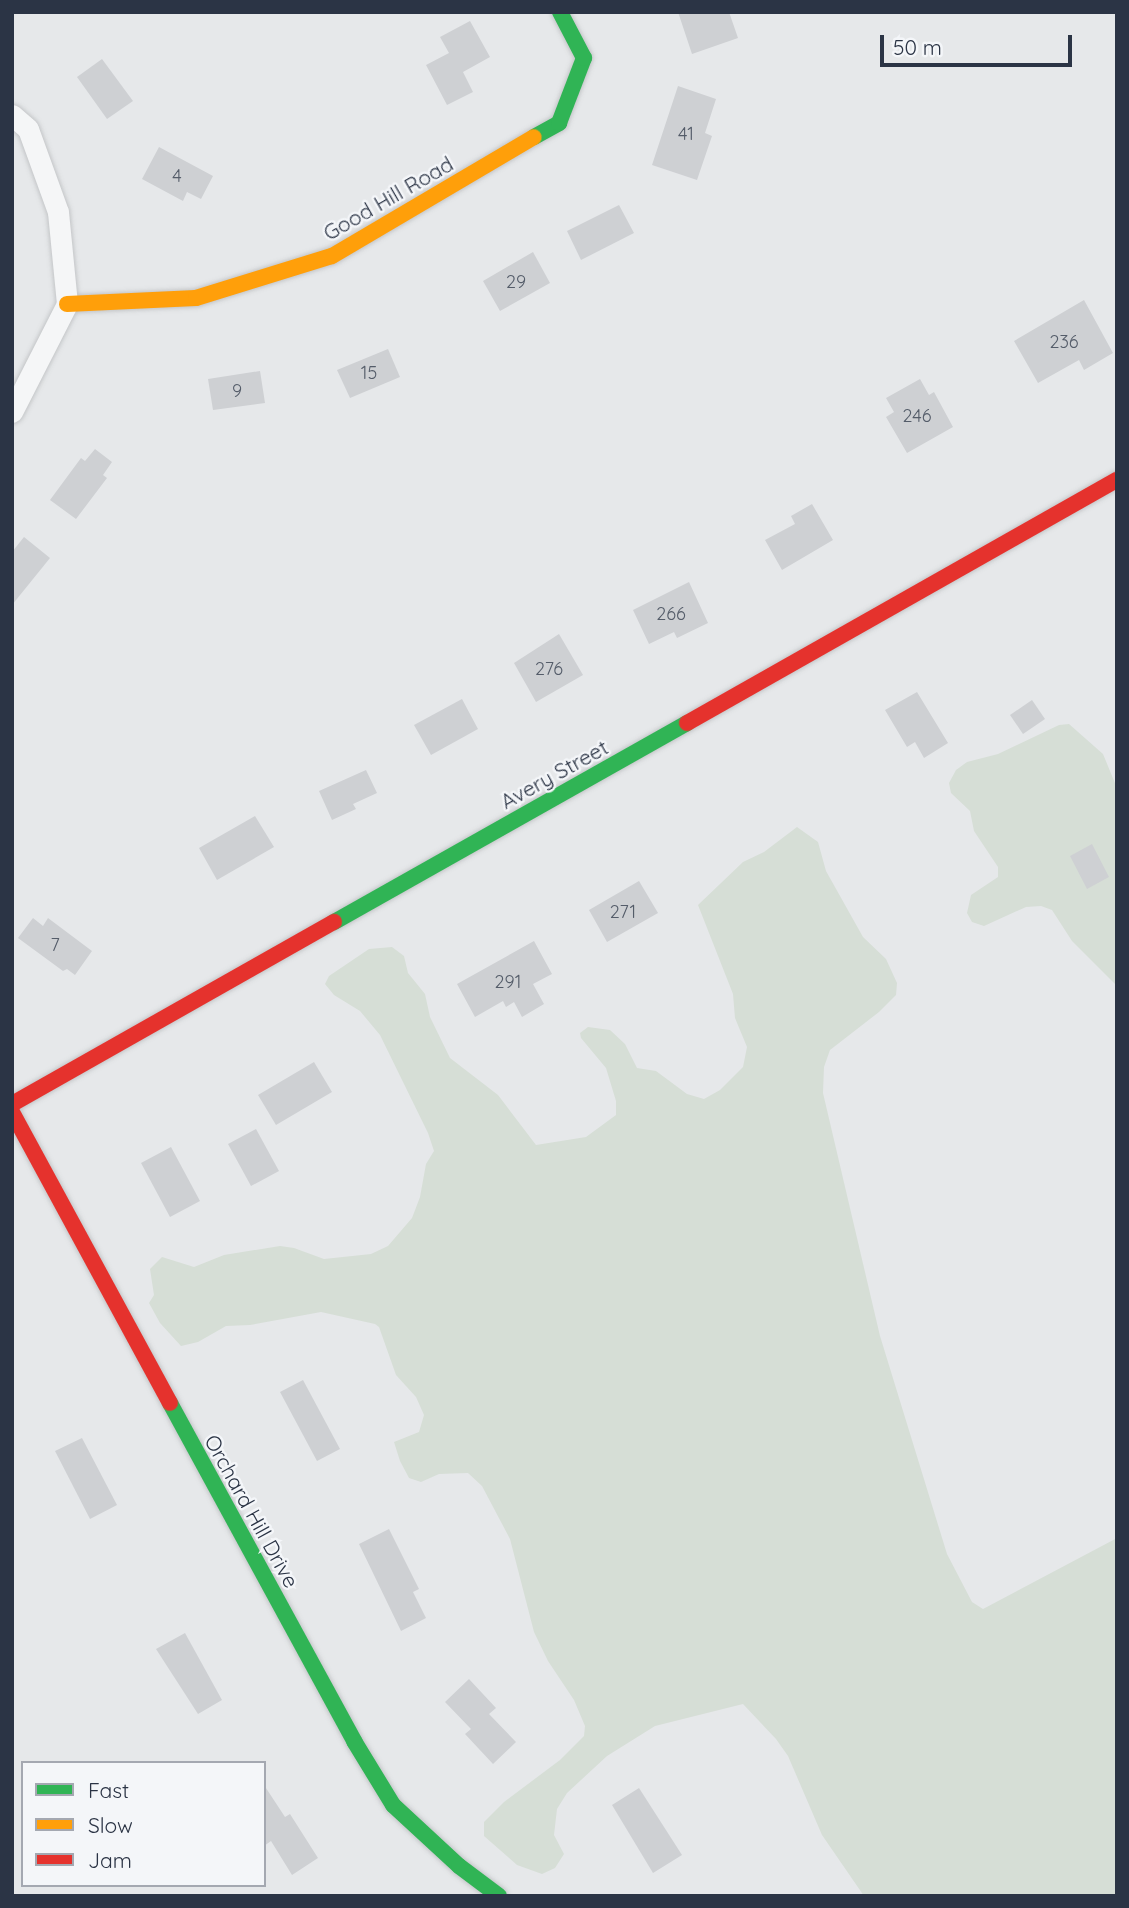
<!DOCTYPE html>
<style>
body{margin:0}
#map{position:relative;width:1129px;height:1908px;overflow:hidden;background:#e6e8ea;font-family:Quicksand,sans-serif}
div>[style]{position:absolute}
.green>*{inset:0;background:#d6ded6}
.building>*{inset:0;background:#ced0d3}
.roads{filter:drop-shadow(0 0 2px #c4c6c8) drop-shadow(0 0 2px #c4c6c8)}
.street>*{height:21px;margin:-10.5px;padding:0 10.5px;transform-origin:10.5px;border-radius:10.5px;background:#f5f6f7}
.fast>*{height:16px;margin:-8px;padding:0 8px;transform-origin:8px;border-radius:8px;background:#30b455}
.slow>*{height:16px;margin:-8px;padding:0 8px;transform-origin:8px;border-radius:8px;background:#ff9f0a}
.jam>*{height:16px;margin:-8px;padding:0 8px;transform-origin:8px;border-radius:8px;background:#e5322d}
span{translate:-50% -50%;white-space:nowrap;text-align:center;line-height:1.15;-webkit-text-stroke:5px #f4f6f9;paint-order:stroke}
.number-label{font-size:18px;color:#545c69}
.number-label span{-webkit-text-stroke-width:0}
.street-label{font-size:21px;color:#2b3445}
.frame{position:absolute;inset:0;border:14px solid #2b3445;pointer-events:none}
.legend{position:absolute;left:21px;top:1761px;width:245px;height:126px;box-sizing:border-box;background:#f4f6f9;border:2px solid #a4a8b1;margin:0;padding:9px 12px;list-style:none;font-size:21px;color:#2b3445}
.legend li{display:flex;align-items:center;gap:14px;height:35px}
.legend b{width:35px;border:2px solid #a4a8b1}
.scale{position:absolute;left:880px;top:35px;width:192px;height:32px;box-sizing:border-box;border:4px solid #2b3445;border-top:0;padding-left:9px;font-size:21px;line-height:24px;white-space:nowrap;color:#2b3445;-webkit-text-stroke:5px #f4f6f9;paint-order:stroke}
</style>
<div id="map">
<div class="green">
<div style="clip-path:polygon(1069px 724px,1103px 754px,1117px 788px,1117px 986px,1072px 941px,1052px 910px,1041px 906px,1026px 907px,984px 926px,972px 922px,967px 913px,971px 895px,998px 877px,998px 867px,974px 831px,970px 811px,951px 793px,949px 783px,956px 770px,967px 762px,998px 754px,1059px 725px)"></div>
<div style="clip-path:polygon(797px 827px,818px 842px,826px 871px,863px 937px,886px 959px,897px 983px,896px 995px,879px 1012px,830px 1050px,824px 1067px,823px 1093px,880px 1336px,947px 1554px,972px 1602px,983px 1609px,1117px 1538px,1117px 1896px,864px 1896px,822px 1835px,788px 1756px,776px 1739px,743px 1704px,655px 1726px,607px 1756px,567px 1793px,557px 1809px,554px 1835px,564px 1854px,555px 1868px,542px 1874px,517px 1865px,484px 1836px,484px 1822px,504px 1802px,560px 1760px,584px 1736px,585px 1726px,574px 1700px,548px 1661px,534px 1632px,510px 1539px,482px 1486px,468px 1473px,439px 1474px,421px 1482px,409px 1478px,400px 1461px,394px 1442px,419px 1432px,424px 1415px,416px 1397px,396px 1375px,379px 1327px,375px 1324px,321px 1312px,250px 1325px,226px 1326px,198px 1342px,181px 1346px,160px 1323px,149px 1303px,154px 1295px,150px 1269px,162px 1257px,194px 1267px,224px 1255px,280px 1246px,294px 1248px,324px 1259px,371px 1254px,388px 1246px,412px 1218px,420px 1197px,426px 1164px,434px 1151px,428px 1133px,380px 1035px,360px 1011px,334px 995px,325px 984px,329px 976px,369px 949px,392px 947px,404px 956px,408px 973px,425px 994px,430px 1017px,450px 1058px,498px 1095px,536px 1145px,586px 1137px,616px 1115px,616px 1101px,606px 1068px,581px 1038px,580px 1033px,588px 1027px,610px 1030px,625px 1044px,637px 1068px,656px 1071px,687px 1094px,704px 1099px,720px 1090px,743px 1067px,747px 1047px,735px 1018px,733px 994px,698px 905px,743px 862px,764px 852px)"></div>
</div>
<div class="building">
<div style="clip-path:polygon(678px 12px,729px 12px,738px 38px,692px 54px)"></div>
<div style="clip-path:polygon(470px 21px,490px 57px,463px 72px,473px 92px,447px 105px,426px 65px,449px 53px,440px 37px)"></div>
<div style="clip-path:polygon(102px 59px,133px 101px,107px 119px,77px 77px)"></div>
<div style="clip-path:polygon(678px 86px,716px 99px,705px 133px,712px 136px,697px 180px,652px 165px)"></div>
<div style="clip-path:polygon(159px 147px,213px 176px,201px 199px,187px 192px,183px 201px,142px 179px)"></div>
<div style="clip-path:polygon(619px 205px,634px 233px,581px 260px,567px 231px)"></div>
<div style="clip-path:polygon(533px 252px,550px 283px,500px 311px,483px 281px)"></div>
<div style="clip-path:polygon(1084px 300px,1113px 353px,1084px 370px,1079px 360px,1038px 383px,1014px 341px)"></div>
<div style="clip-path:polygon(388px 349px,400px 377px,350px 398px,337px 370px)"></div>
<div style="clip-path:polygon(260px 371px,265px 403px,213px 410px,208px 379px)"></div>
<div style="clip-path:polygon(920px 379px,929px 395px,934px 392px,953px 427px,907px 453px,886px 417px,894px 412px,886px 398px)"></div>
<div style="clip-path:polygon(95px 449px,112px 462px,103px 475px,107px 478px,76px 519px,50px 500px,81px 458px,85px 461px)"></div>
<div style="clip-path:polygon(812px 504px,833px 540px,782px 570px,765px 540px,795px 524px,791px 516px)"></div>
<div style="clip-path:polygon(24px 537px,50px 558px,12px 605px,12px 552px)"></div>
<div style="clip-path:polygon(689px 582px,708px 623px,677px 638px,674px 632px,649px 644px,633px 610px)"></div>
<div style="clip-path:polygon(559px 634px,583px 675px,536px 702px,514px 663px)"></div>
<div style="clip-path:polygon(917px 692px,948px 743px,924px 758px,915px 742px,907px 747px,885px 710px)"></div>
<div style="clip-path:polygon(462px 699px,478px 729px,431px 755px,414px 725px)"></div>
<div style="clip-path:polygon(1032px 700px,1045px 719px,1023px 734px,1010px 715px)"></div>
<div style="clip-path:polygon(366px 770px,377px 793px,353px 804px,356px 809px,332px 820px,319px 791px)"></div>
<div style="clip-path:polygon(255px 816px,274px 847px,217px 880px,199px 848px)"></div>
<div style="clip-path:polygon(1092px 844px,1109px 877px,1087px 889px,1070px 856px)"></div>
<div style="clip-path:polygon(639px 881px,658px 913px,607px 942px,589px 910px)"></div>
<div style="clip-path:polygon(33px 918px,43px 926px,48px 918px,92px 951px,75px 975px,67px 969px,63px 971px,18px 938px)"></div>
<div style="clip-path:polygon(534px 941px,552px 974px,533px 984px,544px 1004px,522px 1017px,514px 1002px,506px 1007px,503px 1001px,475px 1017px,457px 984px)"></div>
<div style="clip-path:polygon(314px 1062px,332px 1092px,276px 1125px,258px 1095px)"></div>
<div style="clip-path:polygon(256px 1129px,279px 1171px,251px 1186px,228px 1144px)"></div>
<div style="clip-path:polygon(171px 1147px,200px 1201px,170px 1217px,141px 1163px)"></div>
<div style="clip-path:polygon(303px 1380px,340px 1449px,317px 1461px,280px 1392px)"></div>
<div style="clip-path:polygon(82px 1438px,117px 1505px,90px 1519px,55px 1451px)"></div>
<div style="clip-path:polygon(389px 1529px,419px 1589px,413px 1592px,426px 1618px,401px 1631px,359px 1544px)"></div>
<div style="clip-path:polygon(185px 1633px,222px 1700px,198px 1714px,156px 1649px)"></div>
<div style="clip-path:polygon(469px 1679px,496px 1708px,489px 1714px,516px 1742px,493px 1764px,465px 1734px,471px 1729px,445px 1702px)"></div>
<div style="clip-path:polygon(264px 1785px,285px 1817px,290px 1814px,318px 1858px,292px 1875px,271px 1841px,264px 1846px)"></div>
<div style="clip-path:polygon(639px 1788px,682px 1855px,653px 1873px,612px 1805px)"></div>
</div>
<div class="roads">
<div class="street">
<div style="left:12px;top:115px;width:21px;rotate:41deg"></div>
<div style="left:28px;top:129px;width:88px;rotate:70.1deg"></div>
<div style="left:58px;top:212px;width:92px;rotate:84.4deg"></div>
<div style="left:67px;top:304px;width:121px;rotate:117deg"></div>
</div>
<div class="fast">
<div style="left:534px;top:137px;width:29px;rotate:-29deg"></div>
<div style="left:559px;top:123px;width:70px;rotate:-69deg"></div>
<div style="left:584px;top:58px;width:52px;rotate:-117.6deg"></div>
<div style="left:334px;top:922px;width:405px;rotate:-29.4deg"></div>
<div style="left:170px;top:1403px;width:385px;rotate:61.4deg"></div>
<div style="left:354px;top:1741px;width:75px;rotate:58.6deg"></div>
<div style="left:393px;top:1805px;width:90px;rotate:42.7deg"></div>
<div style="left:459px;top:1866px;width:50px;rotate:36.9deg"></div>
</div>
<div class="slow">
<div style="left:67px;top:304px;width:129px;rotate:-2.7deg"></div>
<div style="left:196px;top:298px;width:142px;rotate:-17.2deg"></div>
<div style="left:332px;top:256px;width:234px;rotate:-30.5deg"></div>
</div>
<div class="jam">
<div style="left:687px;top:723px;width:494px;rotate:-29.5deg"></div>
<div style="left:12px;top:1104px;width:370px;rotate:-29.5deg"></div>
<div style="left:12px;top:1112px;width:331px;rotate:61.5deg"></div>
</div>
</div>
<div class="number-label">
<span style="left:686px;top:134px">41</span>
<span style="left:177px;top:176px">4</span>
<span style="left:516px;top:282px">29</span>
<span style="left:1064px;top:342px">236</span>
<span style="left:369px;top:373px">15</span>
<span style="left:237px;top:391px">9</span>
<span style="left:917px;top:416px">246</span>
<span style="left:671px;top:614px">266</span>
<span style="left:549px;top:669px">276</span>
<span style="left:623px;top:912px">271</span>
<span style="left:55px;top:945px">7</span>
<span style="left:508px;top:982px">291</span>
</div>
<div class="street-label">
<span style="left:388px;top:198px;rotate:-30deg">Good Hill Road</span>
<span style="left:554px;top:774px;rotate:-29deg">Avery Street</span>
<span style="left:252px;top:1511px;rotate:61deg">Orchard Hill Drive</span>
</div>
<div class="frame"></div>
<ul class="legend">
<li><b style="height:9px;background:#30b455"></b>Fast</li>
<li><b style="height:9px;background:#ff9f0a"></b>Slow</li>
<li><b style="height:9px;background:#e5322d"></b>Jam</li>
</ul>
<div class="scale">50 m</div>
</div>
